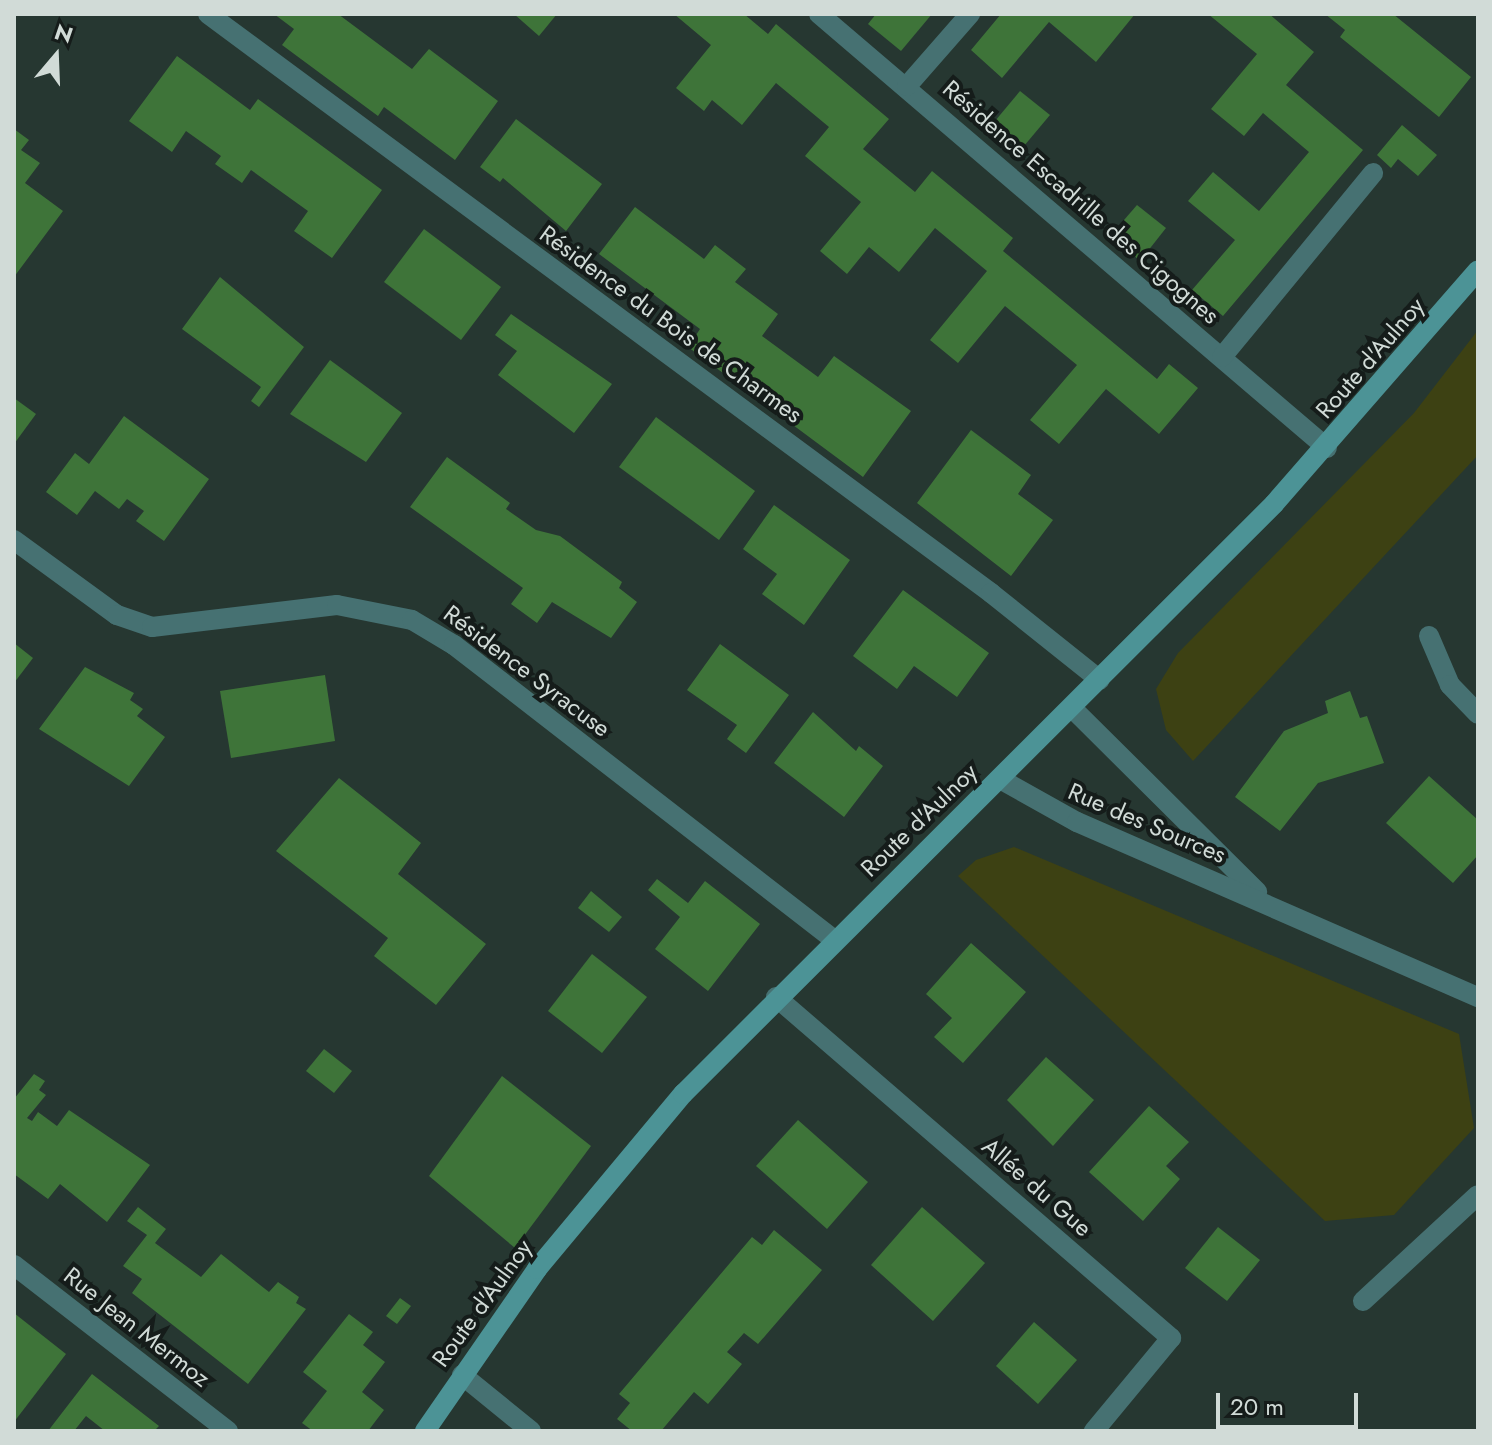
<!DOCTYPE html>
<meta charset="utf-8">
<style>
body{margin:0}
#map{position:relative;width:1492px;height:1445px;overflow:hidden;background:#263731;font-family:Jost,sans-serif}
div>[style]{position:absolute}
.green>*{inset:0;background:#3d4113}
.building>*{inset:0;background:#3e7439}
.street>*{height:20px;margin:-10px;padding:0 10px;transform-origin:10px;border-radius:10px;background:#467172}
.secondary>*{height:20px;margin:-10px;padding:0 10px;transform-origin:10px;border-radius:10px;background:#4c9396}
span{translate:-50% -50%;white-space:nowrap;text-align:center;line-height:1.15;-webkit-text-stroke:8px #151c1a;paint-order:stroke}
.street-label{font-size:24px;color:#d1dbd7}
.frame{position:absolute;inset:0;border:16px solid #d1dbd7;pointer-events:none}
.north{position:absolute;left:16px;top:16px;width:80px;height:80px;-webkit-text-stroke:6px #151c1a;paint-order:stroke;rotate:19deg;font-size:22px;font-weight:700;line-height:32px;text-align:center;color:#d1dbd7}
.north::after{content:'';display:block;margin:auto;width:28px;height:36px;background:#d1dbd7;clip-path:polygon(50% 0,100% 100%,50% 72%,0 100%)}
.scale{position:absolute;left:1216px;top:1393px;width:142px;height:36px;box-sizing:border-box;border:4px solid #d1dbd7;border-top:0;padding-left:10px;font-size:24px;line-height:28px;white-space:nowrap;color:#d1dbd7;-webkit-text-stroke:6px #151c1a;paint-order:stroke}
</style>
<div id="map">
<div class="green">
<div style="clip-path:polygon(1478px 330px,1478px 455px,1193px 761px,1166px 730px,1156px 689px,1178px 653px,1414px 413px)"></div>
<div style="clip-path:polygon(1014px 847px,1459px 1034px,1474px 1128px,1394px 1215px,1325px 1221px,958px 876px,976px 860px)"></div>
</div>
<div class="building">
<div style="clip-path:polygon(274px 14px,338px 14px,412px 69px,429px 49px,498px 101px,455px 160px,384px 107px,378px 116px,282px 45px,294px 29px)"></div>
<div style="clip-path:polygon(514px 14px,557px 14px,539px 36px)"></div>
<div style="clip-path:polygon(674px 14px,744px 14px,768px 34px,776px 24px,889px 119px,863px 149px,915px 192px,932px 171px,1013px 238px,1003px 251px,1157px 379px,1169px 364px,1198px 388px,1159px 434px,1106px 389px,1059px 444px,1030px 420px,1077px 365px,1005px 306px,958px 363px,930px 340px,987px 271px,935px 228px,899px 272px,869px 247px,847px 274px,820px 251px,861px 202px,805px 156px,829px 127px,776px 83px,742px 125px,712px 100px,704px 111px,676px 88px,711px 45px)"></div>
<div style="clip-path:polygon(876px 14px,932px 14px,901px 51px,868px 24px)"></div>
<div style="clip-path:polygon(1001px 14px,1135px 14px,1096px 62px,1049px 22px,1002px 78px,971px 50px)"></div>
<div style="clip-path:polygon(1208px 14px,1269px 14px,1314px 52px,1286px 85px,1363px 150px,1223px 316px,1192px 290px,1235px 240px,1188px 201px,1213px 172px,1259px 211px,1309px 152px,1263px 113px,1244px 136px,1211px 109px,1257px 54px)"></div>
<div style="clip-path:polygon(1325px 14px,1393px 14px,1471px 77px,1439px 117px,1340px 37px,1345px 30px)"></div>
<div style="clip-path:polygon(177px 56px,250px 110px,258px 99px,382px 190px,332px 258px,294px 231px,308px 211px,251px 170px,242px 183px,215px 164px,221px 156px,186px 131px,172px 152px,129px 121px)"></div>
<div style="clip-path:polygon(1020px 91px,1050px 115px,1024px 146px,995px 121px)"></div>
<div style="clip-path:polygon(516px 119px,602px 184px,566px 231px,503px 178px,500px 182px,480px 167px)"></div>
<div style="clip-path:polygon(1402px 125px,1437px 155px,1418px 176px,1398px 159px,1391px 168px,1377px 155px)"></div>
<div style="clip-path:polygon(14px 129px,29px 140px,21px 150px,40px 163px,25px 183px,63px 211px,14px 277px)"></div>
<div style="clip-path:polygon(1137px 205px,1166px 228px,1140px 261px,1111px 235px)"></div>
<div style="clip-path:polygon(635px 207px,704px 259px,715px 245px,746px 269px,735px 282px,778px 314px,762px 336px,818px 377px,834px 356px,911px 411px,863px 477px,688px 347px,700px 329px,599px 254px)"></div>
<div style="clip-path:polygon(424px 229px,501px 287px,461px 340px,384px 282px)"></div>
<div style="clip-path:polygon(220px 277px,304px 347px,259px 407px,251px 401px,261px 387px,182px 329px)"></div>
<div style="clip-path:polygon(511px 314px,612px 384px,574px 433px,498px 375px,517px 351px,495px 335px)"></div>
<div style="clip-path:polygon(330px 360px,402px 413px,366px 462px,290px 414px)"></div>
<div style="clip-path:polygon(14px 398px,36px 414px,14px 444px)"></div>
<div style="clip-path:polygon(124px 416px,209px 479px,164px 541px,136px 521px,144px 511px,127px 499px,119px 509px,95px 491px,77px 515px,46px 492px,75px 453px,89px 464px)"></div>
<div style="clip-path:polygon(656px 417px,755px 491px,719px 540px,619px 467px)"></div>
<div style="clip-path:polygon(971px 430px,1031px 475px,1018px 494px,1053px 520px,1011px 576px,917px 503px)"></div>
<div style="clip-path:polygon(447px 457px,510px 503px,506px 509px,536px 530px,560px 536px,622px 582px,619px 588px,637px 602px,611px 638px,552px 602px,537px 623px,511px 604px,523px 588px,410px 507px)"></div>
<div style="clip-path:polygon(774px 505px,850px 560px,804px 625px,762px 594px,777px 574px,743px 549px)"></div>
<div style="clip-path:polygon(903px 590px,989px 653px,957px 697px,914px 666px,897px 689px,853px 656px)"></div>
<div style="clip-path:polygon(14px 643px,33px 658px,14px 683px)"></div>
<div style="clip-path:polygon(720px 644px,789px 695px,746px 753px,727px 739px,737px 725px,687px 690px)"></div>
<div style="clip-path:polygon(85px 667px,134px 693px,130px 700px,143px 709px,137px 716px,165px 737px,129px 786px,39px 729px)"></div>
<div style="clip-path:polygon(325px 675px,335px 741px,231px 758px,220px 691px)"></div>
<div style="clip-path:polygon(1350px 691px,1360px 718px,1367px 716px,1384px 763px,1318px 783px,1280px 831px,1235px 797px,1284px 731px,1328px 713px,1325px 701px)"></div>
<div style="clip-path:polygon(813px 712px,856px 751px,859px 746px,883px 766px,844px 817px,774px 763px)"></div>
<div style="clip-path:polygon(1429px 776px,1478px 820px,1478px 855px,1453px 883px,1386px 823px)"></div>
<div style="clip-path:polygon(339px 778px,421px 843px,398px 874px,486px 944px,436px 1005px,374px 956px,388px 938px,276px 851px)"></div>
<div style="clip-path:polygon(657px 879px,688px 903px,705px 881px,760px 924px,708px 991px,655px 949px,680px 917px,648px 890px)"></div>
<div style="clip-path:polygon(591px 891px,622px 917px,609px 932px,578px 908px)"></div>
<div style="clip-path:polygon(971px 943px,1026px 992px,963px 1063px,934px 1037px,952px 1018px,926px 994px)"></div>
<div style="clip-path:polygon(592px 954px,647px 997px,602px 1053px,548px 1011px)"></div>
<div style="clip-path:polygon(324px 1049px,352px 1071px,334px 1093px,306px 1071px)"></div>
<div style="clip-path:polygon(1046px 1057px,1094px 1100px,1053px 1146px,1007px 1100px)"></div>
<div style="clip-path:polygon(34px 1074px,45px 1081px,39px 1090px,46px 1095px,27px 1118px,32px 1121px,38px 1112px,57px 1126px,69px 1110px,150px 1165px,107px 1222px,60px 1184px,48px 1199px,14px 1174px,14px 1099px)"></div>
<div style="clip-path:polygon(502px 1076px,591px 1146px,515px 1248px,429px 1176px)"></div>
<div style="clip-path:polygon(1149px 1106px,1189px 1142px,1166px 1166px,1180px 1179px,1143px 1221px,1089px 1172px)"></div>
<div style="clip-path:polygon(798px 1120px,868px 1182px,827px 1229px,756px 1166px)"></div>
<div style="clip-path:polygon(138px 1207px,166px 1229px,155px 1243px,201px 1277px,221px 1254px,269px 1292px,278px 1282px,299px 1297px,296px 1303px,306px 1309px,248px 1384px,132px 1293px,142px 1279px,123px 1266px,147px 1235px,127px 1221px)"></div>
<div style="clip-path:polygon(922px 1207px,985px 1263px,933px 1321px,871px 1265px)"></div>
<div style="clip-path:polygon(1218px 1227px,1260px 1260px,1227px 1301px,1185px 1268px)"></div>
<div style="clip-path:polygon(774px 1230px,822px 1270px,758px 1344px,744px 1333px,727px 1352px,742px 1364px,708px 1404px,694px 1392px,661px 1431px,632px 1431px,617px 1419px,630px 1403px,619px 1394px,752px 1237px,762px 1245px)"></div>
<div style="clip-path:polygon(400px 1298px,411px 1306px,397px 1324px,386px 1316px)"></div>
<div style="clip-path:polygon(14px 1313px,66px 1354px,14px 1422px)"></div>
<div style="clip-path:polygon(349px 1314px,373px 1332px,363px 1345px,385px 1362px,362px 1392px,384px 1410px,368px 1431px,313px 1431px,302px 1423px,327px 1391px,303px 1372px)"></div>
<div style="clip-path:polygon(1034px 1322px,1077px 1360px,1038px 1404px,996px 1366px)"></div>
<div style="clip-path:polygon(92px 1374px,159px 1426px,154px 1431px,105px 1431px,86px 1416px,74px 1431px,48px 1431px)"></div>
</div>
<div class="street">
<div style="left:208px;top:14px;width:974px;rotate:36.48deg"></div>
<div style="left:991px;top:593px;width:139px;rotate:38.6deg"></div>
<div style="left:819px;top:14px;width:668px;rotate:40.51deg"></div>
<div style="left:907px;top:86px;width:96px;rotate:-48.8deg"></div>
<div style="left:1222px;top:357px;width:238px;rotate:-50.6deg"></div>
<div style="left:14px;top:540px;width:127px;rotate:36.1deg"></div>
<div style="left:117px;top:615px;width:37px;rotate:19deg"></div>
<div style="left:152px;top:627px;width:186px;rotate:-6.8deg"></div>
<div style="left:337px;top:605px;width:76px;rotate:11.3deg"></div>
<div style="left:412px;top:620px;width:49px;rotate:30.8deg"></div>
<div style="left:454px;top:645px;width:480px;rotate:37.8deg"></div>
<div style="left:1429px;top:636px;width:53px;rotate:66.8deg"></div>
<div style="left:1450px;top:685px;width:40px;rotate:46deg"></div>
<div style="left:1072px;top:708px;width:261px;rotate:44.8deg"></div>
<div style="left:1000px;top:779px;width:88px;rotate:29.2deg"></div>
<div style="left:1077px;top:822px;width:438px;rotate:23.6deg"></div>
<div style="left:776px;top:997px;width:522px;rotate:40.8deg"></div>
<div style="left:1171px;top:1338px;width:121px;rotate:129.6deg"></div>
<div style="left:14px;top:1265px;width:271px;rotate:37.8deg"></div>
<div style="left:1363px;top:1301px;width:156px;rotate:-42.7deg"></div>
<div style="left:462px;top:1375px;width:89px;rotate:39.1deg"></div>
</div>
<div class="secondary">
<div style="left:425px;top:1431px;width:197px;rotate:-55.3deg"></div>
<div style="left:537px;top:1269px;width:228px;rotate:-50.2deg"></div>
<div style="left:683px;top:1094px;width:835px;rotate:-44.95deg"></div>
<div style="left:1274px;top:504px;width:310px;rotate:-48.9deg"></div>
</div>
<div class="street-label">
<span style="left:1081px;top:202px;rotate:41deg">Résidence Escadrille des Cigognes</span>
<span style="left:671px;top:324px;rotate:36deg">Résidence du Bois de Charmes</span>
<span style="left:1370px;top:358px;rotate:-49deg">Route d'Aulnoy</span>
<span style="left:527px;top:671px;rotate:37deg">Résidence Syracuse</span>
<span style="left:919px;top:820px;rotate:-44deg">Route d'Aulnoy</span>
<span style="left:1147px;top:823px;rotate:23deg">Rue des Sources</span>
<span style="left:1037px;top:1187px;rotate:41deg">Allée du Gue</span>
<span style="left:482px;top:1303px;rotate:-54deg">Route d'Aulnoy</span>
<span style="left:137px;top:1327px;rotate:38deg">Rue Jean Mermoz</span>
</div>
<div class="frame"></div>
<div class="north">N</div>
<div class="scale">20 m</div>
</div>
